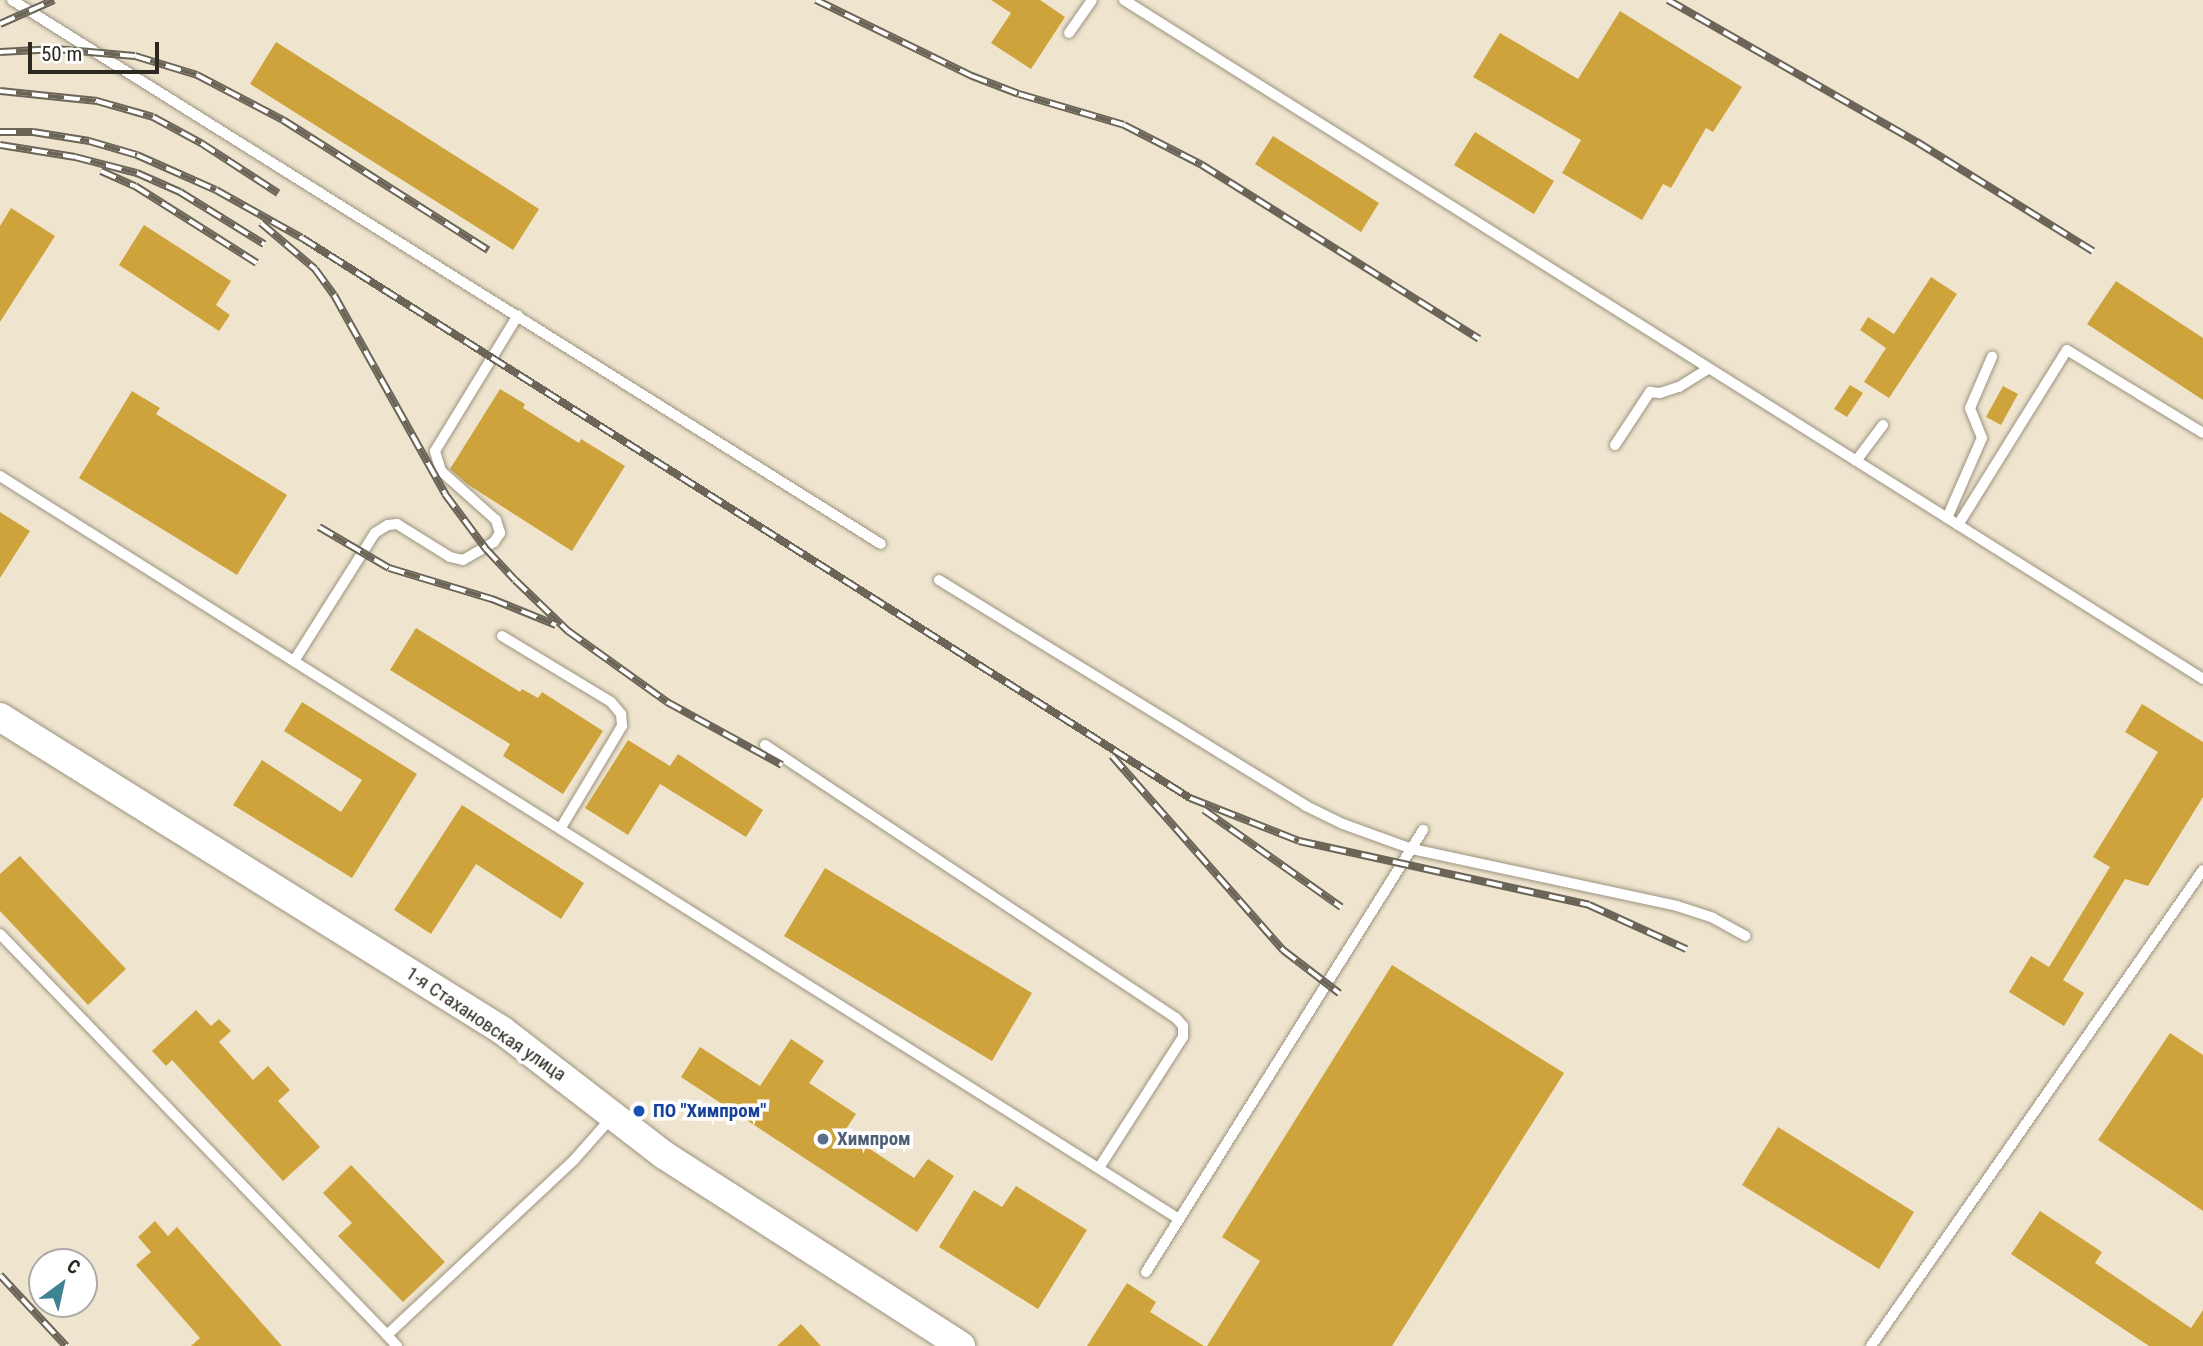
<!DOCTYPE html>
<meta charset="utf-8">
<style>
body{margin:0}
#map{position:relative;width:2203px;height:1346px;overflow:hidden;background:#efe5cf;font-family:"Roboto Condensed",sans-serif}
div>[style]{position:absolute}
.building>*{inset:0;background:#cea33c}
.roads{filter:drop-shadow(0 0 2px #9c927e) drop-shadow(0 0 2px #9c927e)}
.lane>*{height:10px;margin:-5px;padding:0 5px;transform-origin:5px;border-radius:5px;background:#fff}
.secondary>*{height:28px;margin:-14px;padding:0 14px;transform-origin:14px;border-radius:14px;background:#fff}
.rail>*{height:8px;margin-top:-4px;transform-origin:0;background:repeating-linear-gradient(90deg,#fff 0 16px,#6b6558 0 32px);box-sizing:border-box;border-block:2px solid #6b6558}
.dots>*{width:19px;height:19px;translate:-50% -50%;box-sizing:border-box;border:4px solid #fff;border-radius:50%}
span{translate:-50% -50%;white-space:nowrap;text-align:center;line-height:1.15;-webkit-text-stroke:7px #fff;paint-order:stroke}
.street-label{font-size:19px;color:#2c2820}
.transit-label{font-size:19px;color:#164399;font-weight:700}
.left{translate:0 -50%;text-align:left}
.service-label{font-size:19px;color:#4e5e75;font-weight:700}
.north{position:absolute;left:28px;top:1248px;width:70px;height:70px;box-sizing:border-box;background:#fff;border:2px solid #aba9a6;border-radius:50%;rotate:33deg;font-size:19px;font-weight:700;line-height:28px;text-align:center;color:#2c2820}
.north::after{content:'';display:block;margin:auto;width:24px;height:32px;background:#3f8292;clip-path:polygon(50% 0,100% 100%,50% 72%,0 100%)}
.scale{position:absolute;left:28px;top:42px;width:131px;height:32px;box-sizing:border-box;border:4px solid #2c2820;border-top:0;padding-left:9px;font-size:21px;line-height:24px;white-space:nowrap;color:#2c2820;-webkit-text-stroke:5px #fff;paint-order:stroke}
</style>
<div id="map">
<div class="building">
<div style="clip-path:polygon(991px 0,1040px 0,1065px 17px,1031px 69px,991px 43px,1011px 13px)"></div>
<div style="clip-path:polygon(1620px 11px,1742px 87px,1713px 132px,1706px 128px,1671px 188px,1663px 184px,1642px 220px,1562px 173px,1581px 140px,1473px 77px,1500px 33px,1578px 79px)"></div>
<div style="clip-path:polygon(276px 42px,539px 209px,513px 250px,250px 84px)"></div>
<div style="clip-path:polygon(1475px 132px,1554px 181px,1534px 214px,1454px 165px)"></div>
<div style="clip-path:polygon(1273px 136px,1379px 203px,1361px 232px,1255px 164px)"></div>
<div style="clip-path:polygon(11px 208px,55px 236px,0 322px,0 226px)"></div>
<div style="clip-path:polygon(144px 225px,231px 281px,216px 305px,230px 315px,219px 331px,119px 265px)"></div>
<div style="clip-path:polygon(1931px 277px,1957px 294px,1889px 398px,1864px 382px,1886px 348px,1860px 330px,1868px 317px,1894px 334px)"></div>
<div style="clip-path:polygon(2116px 281px,2203px 338px,2203px 400px,2087px 324px)"></div>
<div style="clip-path:polygon(1850px 385px,1863px 393px,1847px 417px,1834px 409px)"></div>
<div style="clip-path:polygon(2003px 386px,2018px 394px,2001px 425px,1986px 417px)"></div>
<div style="clip-path:polygon(500px 389px,525px 404px,523px 408px,579px 443px,581px 439px,625px 466px,572px 551px,467px 484px,450px 469px)"></div>
<div style="clip-path:polygon(132px 391px,160px 408px,156px 414px,287px 495px,237px 575px,79px 478px)"></div>
<div style="clip-path:polygon(0 512px,30px 531px,0 578px)"></div>
<div style="clip-path:polygon(416px 628px,520px 692px,522px 689px,538px 698px,542px 692px,603px 731px,563px 794px,503px 756px,510px 744px,390px 670px)"></div>
<div style="clip-path:polygon(302px 702px,417px 774px,352px 878px,233px 805px,262px 760px,341px 812px,362px 780px,284px 731px)"></div>
<div style="clip-path:polygon(2142px 704px,2203px 742px,2203px 797px,2148px 886px,2125px 879px,2063px 980px,2084px 993px,2064px 1026px,2009px 992px,2031px 956px,2049px 967px,2110px 867px,2093px 857px,2158px 752px,2125px 732px)"></div>
<div style="clip-path:polygon(628px 740px,670px 766px,678px 754px,763px 810px,746px 837px,660px 784px,628px 835px,585px 808px)"></div>
<div style="clip-path:polygon(462px 805px,584px 883px,561px 919px,476px 864px,431px 934px,394px 910px)"></div>
<div style="clip-path:polygon(20px 856px,126px 969px,88px 1005px,0 911px,0 874px)"></div>
<div style="clip-path:polygon(825px 868px,1032px 993px,992px 1061px,784px 936px)"></div>
<div style="clip-path:polygon(1392px 965px,1564px 1073px,1392px 1346px,1207px 1346px,1260px 1261px,1222px 1237px)"></div>
<div style="clip-path:polygon(196px 1010px,211px 1026px,219px 1019px,231px 1031px,219px 1042px,253px 1080px,268px 1066px,290px 1090px,278px 1101px,320px 1147px,283px 1181px,172px 1060px,166px 1066px,152px 1051px)"></div>
<div style="clip-path:polygon(2170px 1033px,2203px 1055px,2203px 1211px,2098px 1140px)"></div>
<div style="clip-path:polygon(791px 1039px,824px 1061px,809px 1083px,856px 1114px,844px 1132px,914px 1178px,928px 1159px,954px 1176px,917px 1232px,681px 1077px,700px 1047px,760px 1086px)"></div>
<div style="clip-path:polygon(1778px 1127px,1914px 1212px,1879px 1269px,1742px 1185px)"></div>
<div style="clip-path:polygon(351px 1165px,445px 1262px,403px 1302px,338px 1236px,352px 1223px,323px 1193px)"></div>
<div style="clip-path:polygon(1016px 1186px,1087px 1230px,1038px 1309px,939px 1247px,974px 1190px,1002px 1207px)"></div>
<div style="clip-path:polygon(2040px 1211px,2102px 1252px,2095px 1263px,2191px 1328px,2203px 1310px,2203px 1346px,2149px 1346px,2011px 1254px)"></div>
<div style="clip-path:polygon(155px 1221px,168px 1236px,177px 1227px,282px 1346px,191px 1346px,200px 1338px,136px 1265px,151px 1252px,138px 1237px)"></div>
<div style="clip-path:polygon(1127px 1283px,1156px 1302px,1150px 1312px,1204px 1346px,1087px 1346px)"></div>
<div style="clip-path:polygon(801px 1324px,821px 1346px,777px 1346px)"></div>
</div>
<div class="roads">
<div class="lane">
<div style="left:12px;top:0;width:1025px;rotate:32.05deg"></div>
<div style="left:1124px;top:0;width:1275px;rotate:32.18deg"></div>
<div style="left:1069px;top:33px;width:40px;rotate:-55.1deg"></div>
<div style="left:1615px;top:445px;width:64px;rotate:-56.6deg"></div>
<div style="left:1650px;top:392px;width:10px;rotate:6deg"></div>
<div style="left:1660px;top:393px;width:20px;rotate:-18deg"></div>
<div style="left:1679px;top:387px;width:34px;rotate:-32deg"></div>
<div style="left:1856px;top:461px;width:45px;rotate:-53.1deg"></div>
<div style="left:0;top:476px;width:1394px;rotate:32.22deg"></div>
<div style="left:1947px;top:518px;width:87px;rotate:-66.4deg"></div>
<div style="left:1982px;top:438px;width:32px;rotate:-112deg"></div>
<div style="left:1970px;top:408px;width:56px;rotate:-66.7deg"></div>
<div style="left:1958px;top:525px;width:206px;rotate:-58.1deg"></div>
<div style="left:2067px;top:350px;width:159px;rotate:31.4deg"></div>
<div style="left:939px;top:580px;width:431px;rotate:31.6deg"></div>
<div style="left:1306px;top:806px;width:41px;rotate:25.9deg"></div>
<div style="left:1343px;top:824px;width:73px;rotate:19.9deg"></div>
<div style="left:1412px;top:849px;width:271px;rotate:12.1deg"></div>
<div style="left:1677px;top:906px;width:38px;rotate:18deg"></div>
<div style="left:1713px;top:918px;width:37px;rotate:29deg"></div>
<div style="left:502px;top:636px;width:127px;rotate:31.2deg"></div>
<div style="left:611px;top:702px;width:16px;rotate:50deg"></div>
<div style="left:621px;top:714px;width:12px;rotate:85deg"></div>
<div style="left:622px;top:726px;width:120px;rotate:121deg"></div>
<div style="left:294px;top:661px;width:151px;rotate:-57.7deg"></div>
<div style="left:375px;top:533px;width:15px;rotate:-32deg"></div>
<div style="left:388px;top:525px;width:9px;rotate:-6deg"></div>
<div style="left:397px;top:524px;width:62px;rotate:31.9deg"></div>
<div style="left:450px;top:557px;width:13px;rotate:13deg"></div>
<div style="left:463px;top:560px;width:36px;rotate:-30deg"></div>
<div style="left:494px;top:542px;width:11px;rotate:-56deg"></div>
<div style="left:500px;top:533px;width:14px;rotate:-107deg"></div>
<div style="left:496px;top:520px;width:74px;rotate:-138.3deg"></div>
<div style="left:441px;top:471px;width:21px;rotate:-107deg"></div>
<div style="left:435px;top:451px;width:159px;rotate:-58.6deg"></div>
<div style="left:765px;top:745px;width:493px;rotate:33.6deg"></div>
<div style="left:1176px;top:1018px;width:11px;rotate:49deg"></div>
<div style="left:1183px;top:1026px;width:11px;rotate:90deg"></div>
<div style="left:1183px;top:1037px;width:156px;rotate:122.7deg"></div>
<div style="left:0;top:934px;width:557px;rotate:46.02deg"></div>
<div style="left:387px;top:1335px;width:256px;rotate:-43.1deg"></div>
<div style="left:574px;top:1160px;width:57px;rotate:-48.5deg"></div>
<div style="left:1146px;top:1272px;width:522px;rotate:-57.92deg"></div>
<div style="left:387px;top:1335px;width:15px;rotate:48deg"></div>
<div style="left:1871px;top:1346px;width:580px;rotate:-55.11deg"></div>
</div>
<div class="secondary">
<div style="left:0;top:717px;width:593px;rotate:31.97deg"></div>
<div style="left:503px;top:1031px;width:203px;rotate:37.6deg"></div>
<div style="left:664px;top:1155px;width:353px;rotate:32.7deg"></div>
</div>
</div>
<div class="rail">
<div style="left:816px;top:0;width:174px;rotate:26deg"></div>
<div style="left:972px;top:76px;width:50px;rotate:21deg"></div>
<div style="left:1019px;top:94px;width:109px;rotate:16.4deg"></div>
<div style="left:1124px;top:125px;width:88px;rotate:27.1deg"></div>
<div style="left:1202px;top:165px;width:327px;rotate:32.1deg"></div>
<div style="left:1668px;top:0;width:287px;rotate:29.7deg"></div>
<div style="left:1917px;top:142px;width:207px;rotate:31.8deg"></div>
<div style="left:0;top:24px;width:59px;rotate:-24deg"></div>
<div style="left:0;top:52px;width:56px;rotate:-3.1deg"></div>
<div style="left:56px;top:49px;width:79px;rotate:5.1deg"></div>
<div style="left:135px;top:56px;width:65px;rotate:17deg"></div>
<div style="left:197px;top:75px;width:97px;rotate:27.6deg"></div>
<div style="left:283px;top:120px;width:243px;rotate:32.4deg"></div>
<div style="left:0;top:91px;width:98px;rotate:5.9deg"></div>
<div style="left:97px;top:101px;width:58px;rotate:15.9deg"></div>
<div style="left:153px;top:117px;width:55px;rotate:28.4deg"></div>
<div style="left:201px;top:143px;width:92px;rotate:33deg"></div>
<div style="left:0;top:132px;width:33px"></div>
<div style="left:33px;top:132px;width:57px;rotate:9.1deg"></div>
<div style="left:89px;top:141px;width:50px;rotate:16.3deg"></div>
<div style="left:137px;top:155px;width:86px;rotate:23.9deg"></div>
<div style="left:216px;top:190px;width:98px;rotate:29.2deg"></div>
<div style="left:302px;top:238px;width:1050px;rotate:32.24deg"></div>
<div style="left:1190px;top:798px;width:117px;rotate:21.5deg"></div>
<div style="left:1299px;top:841px;width:297px;rotate:12.4deg"></div>
<div style="left:1589px;top:905px;width:107px;rotate:24.4deg"></div>
<div style="left:0;top:145px;width:76px;rotate:9.1deg"></div>
<div style="left:75px;top:157px;width:64px;rotate:14.5deg"></div>
<div style="left:137px;top:173px;width:47px;rotate:23.8deg"></div>
<div style="left:180px;top:192px;width:99px;rotate:31.8deg"></div>
<div style="left:101px;top:171px;width:37px;rotate:24deg"></div>
<div style="left:135px;top:186px;width:144px;rotate:32.3deg"></div>
<div style="left:261px;top:223px;width:71px;rotate:40.4deg"></div>
<div style="left:315px;top:269px;width:32px;rotate:54deg"></div>
<div style="left:334px;top:295px;width:228px;rotate:60.8deg"></div>
<div style="left:445px;top:494px;width:69px;rotate:53.3deg"></div>
<div style="left:486px;top:549px;width:42px;rotate:46.9deg"></div>
<div style="left:515px;top:580px;width:74px;rotate:43.9deg"></div>
<div style="left:568px;top:631px;width:122px;rotate:35.6deg"></div>
<div style="left:667px;top:702px;width:131px;rotate:28.7deg"></div>
<div style="left:319px;top:527px;width:81px;rotate:30.4deg"></div>
<div style="left:389px;top:568px;width:108px;rotate:16.8deg"></div>
<div style="left:492px;top:599px;width:69px;rotate:22.1deg"></div>
<div style="left:1112px;top:756px;width:259px;rotate:48.6deg"></div>
<div style="left:1283px;top:950px;width:71px;rotate:37.5deg"></div>
<div style="left:1204px;top:810px;width:168px;rotate:35.3deg"></div>
<div style="left:0;top:1275px;width:97px;rotate:47.1deg"></div>
</div>
<div class="dots">
<div style="left:639px;top:1111px;background:#1a4fb4"></div>
<div style="left:823px;top:1139px;background:#5c6f8a"></div>
</div>
<div class="street-label">
<span style="left:486px;top:1024px;rotate:34deg">1-я Стахановская улица</span>
</div>
<div class="transit-label">
<span class="left" style="left:653px;top:1111px">ПО "Химпром"</span>
</div>
<div class="service-label">
<span class="left" style="left:837px;top:1139px">Химпром</span>
</div>
<div class="north">С</div>
<div class="scale">50 m</div>
</div>
